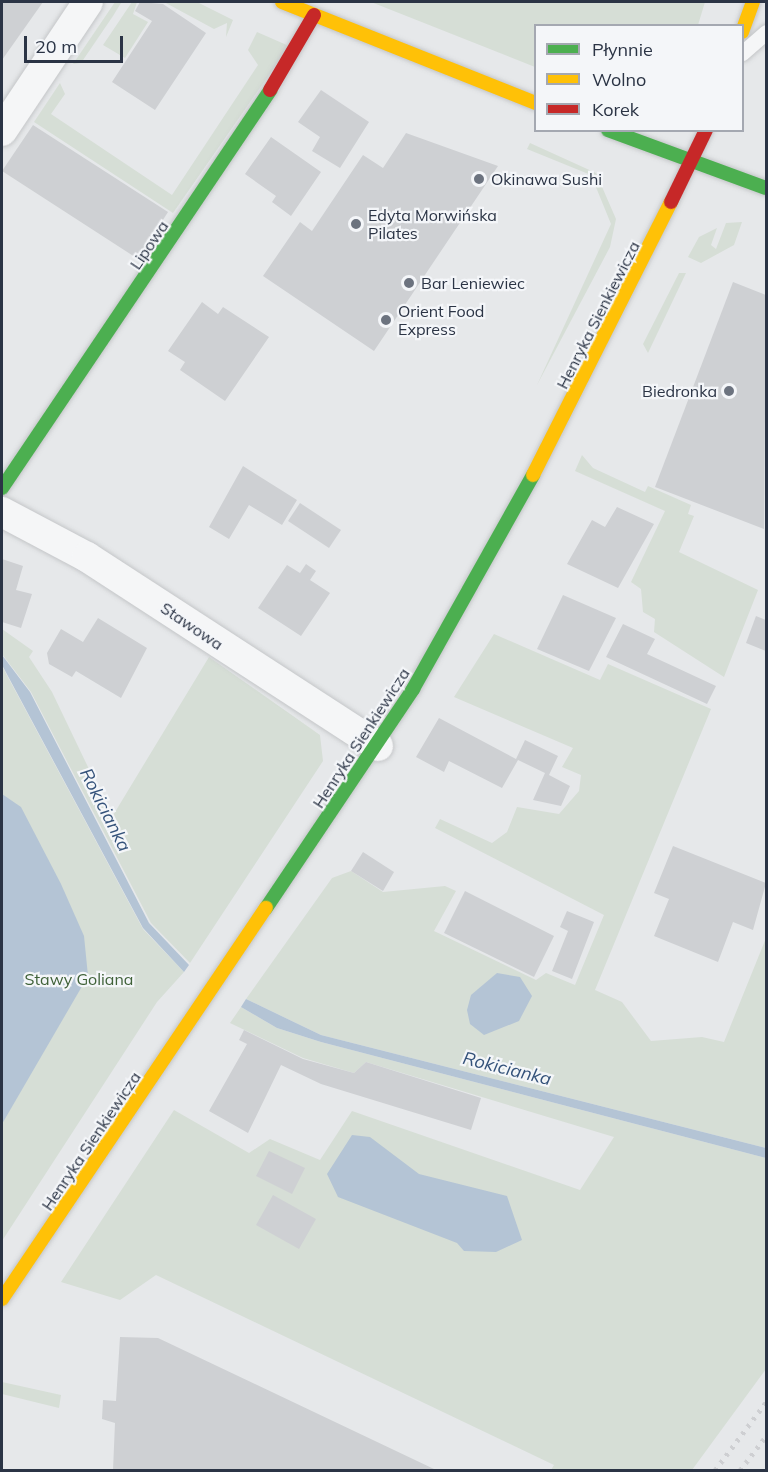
<!DOCTYPE html>
<meta charset="utf-8">
<style>
body{margin:0}
#map{position:relative;width:768px;height:1472px;overflow:hidden;background:#e6e8ea;font-family:Mulish,sans-serif}
div>[style]{position:absolute}
.green>*{inset:0;background:#d6ded6}
.water>*{inset:0;background:#b4c4d5}
.building>*{inset:0;background:#ced0d3}
.roads{filter:drop-shadow(0 0 2px #c4c6c8) drop-shadow(0 0 2px #c4c6c8)}
.lane>*{height:15px;margin:-7.5px;padding:0 7.5px;transform-origin:7.5px;border-radius:7.5px;background:#f5f6f7}
.street>*{height:30px;margin:-15px;padding:0 15px;transform-origin:15px;border-radius:15px;background:#f5f6f7}
.fast>*{height:14px;margin:-7px;padding:0 7px;transform-origin:7px;border-radius:7px;background:#4caf50}
.slow>*{height:14px;margin:-7px;padding:0 7px;transform-origin:7px;border-radius:7px;background:#ffc107}
.jam>*{height:14px;margin:-7px;padding:0 7px;transform-origin:7px;border-radius:7px;background:#c62828}
.rail>*{height:4.5px;margin-top:-2.25px;transform-origin:0;background:repeating-linear-gradient(90deg,#cecfd2 0 3px,transparent 0 9px)}
.dots>*{width:16px;height:16px;translate:-50% -50%;box-sizing:border-box;border:3px solid #f4f6f9;border-radius:50%}
span{translate:-50% -50%;white-space:nowrap;text-align:center;line-height:1.15;-webkit-text-stroke:4.5px #f4f6f9;paint-order:stroke}
.poi-label{font-size:16px;color:#2b3445}
.left{translate:0 -50%;text-align:left}
.right{translate:-100% -50%;text-align:right}
.street-label{font-size:16px;color:#2b3445}
.park-label{font-size:16px;color:#3f6138}
.water-label{font-size:18px;color:#34527a;font-style:italic}
.frame{position:absolute;inset:0;border:3px solid #2b3445;pointer-events:none}
.legend{position:absolute;left:534px;top:24px;width:210px;height:108px;box-sizing:border-box;background:#f4f6f9;border:2px solid #a4a8b1;margin:0;padding:8px 10px;list-style:none;font-size:18px;color:#2b3445}
.legend li{display:flex;align-items:center;gap:12px;height:30px}
.legend b{width:30px;border:2px solid #a4a8b1}
.scale{position:absolute;left:24px;top:36px;width:99px;height:27px;box-sizing:border-box;border:3px solid #2b3445;border-top:0;padding-left:8px;font-size:18px;line-height:21px;white-space:nowrap;color:#2b3445;-webkit-text-stroke:4px #f4f6f9;paint-order:stroke}
</style>
<div id="map">
<div class="green">
<div style="clip-path:polygon(115px 2px,121px 3px,113px 16px,81px 63px,73px 64px)"></div>
<div style="clip-path:polygon(132px 2px,137px 2px,133px 14px,148px 22px,125px 58px,103px 45px)"></div>
<div style="clip-path:polygon(164px 2px,197px 2px,233px 20px,226px 37px,227px 23px,214px 29px)"></div>
<div style="clip-path:polygon(371px 2px,705px 2px,698px 25px,536px 26px,535px 67px)"></div>
<div style="clip-path:polygon(257px 32px,289px 46px,173px 213px,34px 122px,60px 83px,65px 94px,51px 114px,172px 195px,258px 65px,248px 50px)"></div>
<div style="clip-path:polygon(530px 143px,596px 173px,616px 219px,610px 247px,537px 385px,611px 224px,591px 175px,527px 149px)"></div>
<div style="clip-path:polygon(742px 222px,734px 245px,701px 263px,688px 257px,699px 237px,717px 228px,711px 245px,716px 249px,726px 223px)"></div>
<div style="clip-path:polygon(679px 273px,686px 273px,648px 353px,643px 344px)"></div>
<div style="clip-path:polygon(582px 455px,593px 468px,645px 492px,648px 486px,691px 505px,688px 514px,694px 516px,679px 552px,758px 590px,724px 677px,654px 632px,655px 619px,643px 612px,641px 589px,631px 582px,665px 511px,575px 471px)"></div>
<div style="clip-path:polygon(2px 629px,33px 651px,29px 657px,52px 692px,112px 817px,209px 657px,320px 735px,323px 761px,190px 963px,151px 923px,31px 692px,2px 654px)"></div>
<div style="clip-path:polygon(494px 634px,600px 680px,608px 664px,711px 709px,595px 990px,622px 1002px,651px 1041px,702px 1037px,724px 1042px,766px 938px,766px 1148px,321px 1035px,246px 999px,332px 878px,351px 871px,383px 892px,445px 886px,456px 891px,434px 931px,536px 980px,546px 973px,575px 985px,604px 915px,435px 828px,440px 819px,492px 843px,507px 832px,517px 807px,559px 814px,579px 791px,581px 775px,562px 767px,573px 748px,454px 697px)"></div>
<div style="clip-path:polygon(2px 666px,143px 929px,184px 972px,157px 1002px,2px 1241px)"></div>
<div style="clip-path:polygon(241px 1007px,277px 1028px,321px 1042px,766px 1158px,766px 1369px,692px 1470px,551px 1470px,554px 1465px,156px 1275px,120px 1300px,61px 1282px,174px 1110px,249px 1153px,270px 1139px,320px 1160px,352px 1111px,580px 1190px,614px 1137px,366px 1062px,354px 1073px,303px 1058px,230px 1023px)"></div>
<div style="clip-path:polygon(2px 1382px,61px 1395px,59px 1408px,2px 1394px)"></div>
</div>
<div class="water">
<div style="clip-path:polygon(2px 655px,30px 692px,149px 923px,189px 965px,184px 972px,143px 928px,2px 665px)"></div>
<div style="clip-path:polygon(2px 794px,21px 807px,61px 884px,84px 936px,88px 976px,2px 1124px)"></div>
<div style="clip-path:polygon(497px 973px,520px 977px,532px 996px,519px 1021px,484px 1035px,470px 1024px,467px 1010px,471px 995px)"></div>
<div style="clip-path:polygon(246px 999px,321px 1035px,766px 1148px,766px 1158px,321px 1042px,277px 1028px,241px 1007px)"></div>
<div style="clip-path:polygon(352px 1135px,370px 1137px,419px 1174px,507px 1196px,522px 1240px,496px 1252px,464px 1251px,457px 1243px,338px 1197px,327px 1174px)"></div>
</div>
<div class="building">
<div style="clip-path:polygon(2px 2px,43px 2px,2px 60px)"></div>
<div style="clip-path:polygon(140px 2px,163px 4px,206px 33px,155px 110px,112px 82px,152px 21px,135px 11px)"></div>
<div style="clip-path:polygon(321px 90px,369px 122px,340px 168px,312px 151px,320px 137px,298px 122px)"></div>
<div style="clip-path:polygon(33px 125px,168px 212px,138px 259px,2px 171px)"></div>
<div style="clip-path:polygon(406px 133px,498px 166px,374px 351px,263px 276px,300px 222px,312px 231px,363px 155px,383px 168px)"></div>
<div style="clip-path:polygon(271px 137px,321px 172px,291px 216px,272px 202px,276px 196px,245px 174px)"></div>
<div style="clip-path:polygon(733px 282px,766px 295px,764px 529px,655px 487px)"></div>
<div style="clip-path:polygon(202px 302px,218px 314px,223px 307px,269px 337px,225px 401px,180px 370px,185px 362px,168px 351px)"></div>
<div style="clip-path:polygon(243px 466px,297px 500px,282px 525px,249px 505px,229px 539px,209px 527px)"></div>
<div style="clip-path:polygon(300px 503px,341px 530px,329px 548px,288px 521px)"></div>
<div style="clip-path:polygon(617px 507px,654px 524px,618px 588px,567px 564px,592px 520px,605px 527px)"></div>
<div style="clip-path:polygon(2px 559px,23px 566px,16px 590px,32px 594px,21px 628px,2px 622px)"></div>
<div style="clip-path:polygon(306px 564px,316px 571px,310px 580px,330px 593px,301px 636px,258px 608px,287px 565px,300px 573px)"></div>
<div style="clip-path:polygon(563px 595px,616px 618px,589px 671px,537px 649px)"></div>
<div style="clip-path:polygon(756px 616px,766px 620px,766px 651px,746px 643px)"></div>
<div style="clip-path:polygon(98px 618px,147px 648px,121px 698px,76px 671px,72px 677px,49px 664px,47px 653px,61px 629px,83px 642px)"></div>
<div style="clip-path:polygon(623px 624px,655px 639px,647px 654px,716px 686px,707px 704px,606px 657px)"></div>
<div style="clip-path:polygon(439px 718px,516px 759px,525px 740px,558px 756px,549px 775px,570px 786px,561px 806px,533px 800px,545px 773px,518px 760px,502px 788px,449px 761px,444px 772px,416px 757px)"></div>
<div style="clip-path:polygon(673px 846px,766px 883px,753px 930px,733px 922px,718px 962px,654px 936px,669px 899px,654px 893px)"></div>
<div style="clip-path:polygon(363px 852px,394px 872px,383px 891px,351px 871px)"></div>
<div style="clip-path:polygon(465px 891px,554px 936px,534px 977px,444px 933px)"></div>
<div style="clip-path:polygon(567px 911px,594px 922px,572px 979px,552px 971px,568px 931px,560px 927px)"></div>
<div style="clip-path:polygon(244px 1030px,303px 1059px,354px 1073px,366px 1062px,481px 1098px,471px 1130px,321px 1084px,281px 1065px,248px 1133px,209px 1111px,247px 1044px,239px 1040px)"></div>
<div style="clip-path:polygon(269px 1151px,305px 1168px,292px 1194px,256px 1176px)"></div>
<div style="clip-path:polygon(273px 1195px,316px 1219px,299px 1249px,256px 1225px)"></div>
<div style="clip-path:polygon(120px 1337px,158px 1338px,434px 1469px,113px 1470px,115px 1423px,102px 1419px,103px 1400px,116px 1401px)"></div>
</div>
<div class="roads">
<div class="lane">
<div style="left:742px;top:53px;width:32px;rotate:-41deg"></div>
</div>
<div class="street">
<div style="left:2px;top:131px;width:155px;rotate:-56.3deg"></div>
<div style="left:2px;top:512px;width:96px;rotate:27.9deg"></div>
<div style="left:87px;top:557px;width:347px;rotate:33deg"></div>
</div>
<div class="fast">
<div style="left:608px;top:130px;width:168px;rotate:20.2deg"></div>
<div style="left:2px;top:488px;width:480px;rotate:-56deg"></div>
<div style="left:266px;top:908px;width:264px;rotate:-56.1deg"></div>
<div style="left:413px;top:689px;width:245px;rotate:-60.7deg"></div>
</div>
<div class="slow">
<div style="left:282px;top:2px;width:273px;rotate:21.7deg"></div>
<div style="left:742px;top:32px;width:32px;rotate:-70deg"></div>
<div style="left:533px;top:475px;width:306px;rotate:-63.2deg"></div>
<div style="left:2px;top:1299px;width:472px;rotate:-56deg"></div>
</div>
<div class="jam">
<div style="left:270px;top:90px;width:87px;rotate:-59.6deg"></div>
<div style="left:671px;top:202px;width:80px;rotate:-64.1deg"></div>
</div>
</div>
<div class="rail">
<div style="left:715px;top:1470px;width:85px;rotate:-53.1deg"></div>
<div style="left:740px;top:1470px;width:43px;rotate:-52.6deg"></div>
</div>
<div class="dots">
<div style="left:479px;top:179px;background:#6c737f"></div>
<div style="left:356px;top:224px;background:#6c737f"></div>
<div style="left:409px;top:283px;background:#6c737f"></div>
<div style="left:386px;top:320px;background:#6c737f"></div>
<div style="left:729px;top:391px;background:#6c737f"></div>
</div>
<div class="poi-label">
<span class="left" style="left:491px;top:179px">Okinawa Sushi</span>
<span class="left" style="left:368px;top:224px">Edyta Morwińska<br>Pilates</span>
<span class="left" style="left:421px;top:283px">Bar Leniewiec</span>
<span class="left" style="left:398px;top:320px">Orient Food<br>Express</span>
<span class="right" style="left:717px;top:391px">Biedronka</span>
</div>
<div class="street-label">
<span style="left:149px;top:245px;rotate:-56deg">Lipowa</span>
<span style="left:598px;top:315px;rotate:-63deg">Henryka Sienkiewicza</span>
<span style="left:192px;top:626px;rotate:34deg">Stawowa</span>
<span style="left:361px;top:738px;rotate:-57deg">Henryka Sienkiewicza</span>
<span style="left:91px;top:1141px;rotate:-56deg">Henryka Sienkiewicza</span>
</div>
<div class="park-label">
<span style="left:79px;top:979px">Stawy Goliana</span>
</div>
<div class="water-label">
<span style="left:105px;top:810px;rotate:63deg">Rokicianka</span>
<span style="left:507px;top:1069px;rotate:14deg">Rokicianka</span>
</div>
<div class="frame"></div>
<ul class="legend">
<li><b style="height:8px;background:#4caf50"></b>Płynnie</li>
<li><b style="height:8px;background:#ffc107"></b>Wolno</li>
<li><b style="height:8px;background:#c62828"></b>Korek</li>
</ul>
<div class="scale">20 m</div>
</div>
